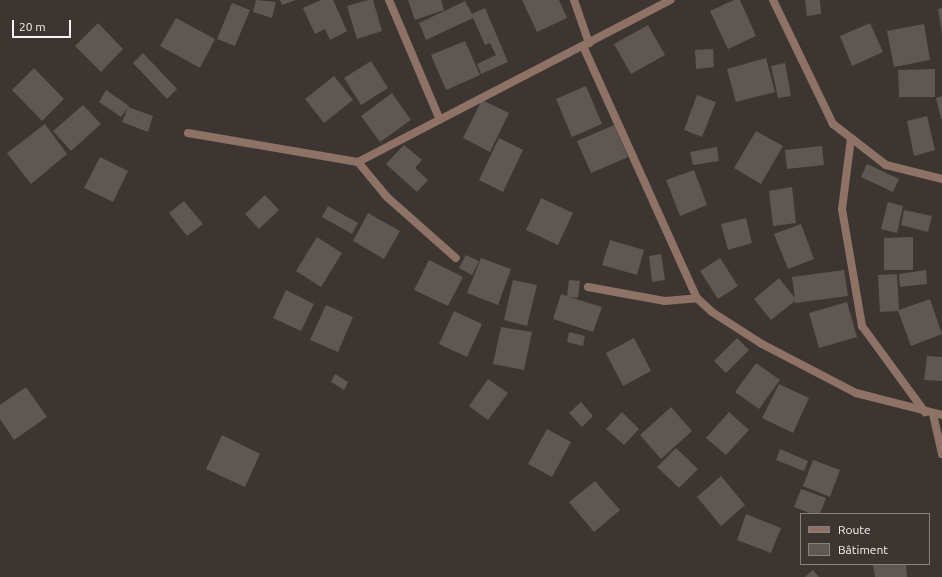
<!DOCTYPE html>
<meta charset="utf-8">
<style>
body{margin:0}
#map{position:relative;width:942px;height:577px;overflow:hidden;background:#3c3531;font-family:Ubuntu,sans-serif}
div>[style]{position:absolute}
.building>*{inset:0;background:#5e5753}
.street>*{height:8px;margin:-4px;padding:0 4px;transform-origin:4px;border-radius:4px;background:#8d7265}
span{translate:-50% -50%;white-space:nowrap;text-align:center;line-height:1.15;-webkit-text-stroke:3.5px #3c3531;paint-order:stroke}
.legend{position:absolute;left:800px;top:513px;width:130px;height:52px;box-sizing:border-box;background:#3c3531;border:1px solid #87817d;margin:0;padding:5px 7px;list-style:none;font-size:12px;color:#f7f3f0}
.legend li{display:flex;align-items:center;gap:8px;height:20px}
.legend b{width:20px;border:1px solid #87817d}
.scale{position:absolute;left:12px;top:20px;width:59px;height:18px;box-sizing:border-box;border:2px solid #f7f3f0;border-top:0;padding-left:5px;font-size:12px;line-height:14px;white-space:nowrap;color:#f7f3f0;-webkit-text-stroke:3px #3c3531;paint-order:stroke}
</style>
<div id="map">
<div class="building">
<div style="clip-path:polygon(256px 0,276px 2px,272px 18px,253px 12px)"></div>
<div style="clip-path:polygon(280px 0,296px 0,282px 5px)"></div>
<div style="clip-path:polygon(321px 0,333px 0,347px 31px,330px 40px,325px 29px,315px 34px,303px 8px)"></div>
<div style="clip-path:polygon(368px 0,373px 0,382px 31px,357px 39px,347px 6px)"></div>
<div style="clip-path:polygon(408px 0,441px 0,444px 10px,415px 20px)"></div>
<div style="clip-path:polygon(522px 0,559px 0,567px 18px,537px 32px)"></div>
<div style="clip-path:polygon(734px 0,740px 0,756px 36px,728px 49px,710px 11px)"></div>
<div style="clip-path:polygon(805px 0,820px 0,821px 14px,807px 16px)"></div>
<div style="clip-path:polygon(465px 1px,472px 14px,485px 8px,508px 62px,481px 74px,477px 64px,496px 55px,490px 43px,485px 45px,473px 18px,426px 40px,419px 23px)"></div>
<div style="clip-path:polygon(232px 3px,250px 10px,235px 46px,217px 39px)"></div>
<div style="clip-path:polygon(942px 8px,942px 34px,938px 9px)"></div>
<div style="clip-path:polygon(176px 18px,215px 39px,200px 68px,160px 46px)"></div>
<div style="clip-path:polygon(98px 23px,123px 49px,101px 72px,75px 46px)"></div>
<div style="clip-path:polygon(870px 23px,883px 52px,852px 66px,840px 36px)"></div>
<div style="clip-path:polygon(924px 24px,930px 60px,894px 67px,887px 31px)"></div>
<div style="clip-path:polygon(648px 25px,665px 55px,631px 74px,614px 44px)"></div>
<div style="clip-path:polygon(465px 41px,480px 75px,446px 90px,431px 55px)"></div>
<div style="clip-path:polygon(713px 49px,714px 67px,696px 69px,695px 50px)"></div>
<div style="clip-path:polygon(143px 53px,177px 89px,167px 99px,133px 63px)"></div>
<div style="clip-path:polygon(766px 58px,775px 92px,736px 102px,727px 69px)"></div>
<div style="clip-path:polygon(371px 61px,388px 88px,361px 105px,344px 78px)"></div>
<div style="clip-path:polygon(785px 63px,791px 96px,778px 98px,771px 66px)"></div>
<div style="clip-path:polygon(34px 68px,64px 99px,42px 121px,12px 90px)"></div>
<div style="clip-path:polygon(935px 69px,935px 97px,899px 97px,898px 70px)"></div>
<div style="clip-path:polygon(334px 76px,353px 100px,324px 123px,305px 99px)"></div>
<div style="clip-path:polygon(586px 86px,602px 124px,572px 137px,556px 99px)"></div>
<div style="clip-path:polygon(106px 90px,129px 106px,121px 117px,99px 102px)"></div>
<div style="clip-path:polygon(392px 93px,411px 120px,380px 142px,361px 116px)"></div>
<div style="clip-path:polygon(697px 95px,716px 102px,702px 137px,684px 130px)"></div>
<div style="clip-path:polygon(942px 96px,942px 119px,941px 119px,936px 98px)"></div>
<div style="clip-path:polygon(482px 100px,509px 113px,490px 152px,463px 138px)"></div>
<div style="clip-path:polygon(83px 105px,101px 124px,71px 151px,53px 131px)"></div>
<div style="clip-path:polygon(128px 107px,153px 116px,148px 132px,122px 122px)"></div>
<div style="clip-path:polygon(927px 116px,935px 150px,914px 156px,907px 121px)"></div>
<div style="clip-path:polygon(45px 124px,67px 154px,31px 184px,7px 153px)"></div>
<div style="clip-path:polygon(614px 125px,628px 157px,591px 173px,577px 141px)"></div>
<div style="clip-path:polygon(756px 131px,783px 146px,761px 184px,734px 168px)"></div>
<div style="clip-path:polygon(499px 138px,523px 150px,503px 192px,479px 180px)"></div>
<div style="clip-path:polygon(404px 145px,422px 160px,415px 168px,428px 180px,417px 192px,386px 164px)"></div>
<div style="clip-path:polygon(822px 146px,824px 165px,787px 169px,785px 150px)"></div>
<div style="clip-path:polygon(717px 147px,719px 161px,693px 165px,690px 152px)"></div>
<div style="clip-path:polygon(100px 157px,128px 171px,113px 202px,84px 188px)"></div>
<div style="clip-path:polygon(867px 164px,899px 179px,893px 192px,861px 177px)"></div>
<div style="clip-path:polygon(694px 170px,707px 205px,680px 216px,666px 180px)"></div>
<div style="clip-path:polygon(792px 187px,796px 223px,773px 226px,769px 191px)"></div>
<div style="clip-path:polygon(265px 195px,279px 210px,259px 229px,245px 214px)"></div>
<div style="clip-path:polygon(541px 198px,573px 213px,558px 245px,526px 230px)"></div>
<div style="clip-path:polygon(184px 201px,203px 224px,187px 236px,169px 213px)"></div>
<div style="clip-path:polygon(888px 202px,903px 206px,897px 233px,881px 229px)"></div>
<div style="clip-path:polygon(328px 206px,358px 223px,352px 234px,322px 217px)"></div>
<div style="clip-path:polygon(904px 210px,932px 216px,928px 232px,901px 225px)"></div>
<div style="clip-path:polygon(368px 213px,400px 231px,384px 259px,353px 241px)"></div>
<div style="clip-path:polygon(746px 218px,752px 243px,728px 250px,721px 224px)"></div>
<div style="clip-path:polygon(801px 224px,814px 259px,788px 269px,774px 234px)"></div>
<div style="clip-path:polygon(317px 237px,342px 253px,321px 287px,296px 271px)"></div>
<div style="clip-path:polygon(913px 237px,913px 270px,884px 270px,884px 238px)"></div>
<div style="clip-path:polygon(610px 240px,644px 250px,637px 275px,602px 265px)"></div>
<div style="clip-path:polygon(661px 254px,665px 280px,652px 282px,649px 256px)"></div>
<div style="clip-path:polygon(466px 255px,479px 261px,472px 275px,459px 268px)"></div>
<div style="clip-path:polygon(481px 258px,511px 269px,498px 305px,467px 293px)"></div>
<div style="clip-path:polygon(720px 258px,738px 286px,718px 299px,700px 271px)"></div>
<div style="clip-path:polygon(429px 260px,463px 277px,448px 306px,414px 290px)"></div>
<div style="clip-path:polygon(844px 270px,848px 296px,795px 303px,795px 301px,771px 320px,754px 299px,779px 278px,795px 298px,792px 277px)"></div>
<div style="clip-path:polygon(926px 270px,927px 284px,900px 287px,899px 274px)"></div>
<div style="clip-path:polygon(897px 274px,899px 310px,930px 299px,942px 334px,911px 346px,898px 311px,880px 312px,878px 275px)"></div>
<div style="clip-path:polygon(513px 280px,537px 285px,527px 326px,504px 320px)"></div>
<div style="clip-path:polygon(569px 280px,580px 281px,578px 298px,569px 297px,602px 307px,593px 332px,553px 319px,561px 294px,567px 296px)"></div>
<div style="clip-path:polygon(286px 290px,314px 304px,301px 331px,273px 318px)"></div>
<div style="clip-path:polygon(847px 302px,857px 337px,819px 348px,809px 313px)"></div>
<div style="clip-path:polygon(326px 305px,353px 317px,338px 352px,310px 340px)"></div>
<div style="clip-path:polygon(454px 311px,482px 324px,467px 357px,439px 344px)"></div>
<div style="clip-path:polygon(501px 327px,532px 332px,524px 370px,493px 364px)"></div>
<div style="clip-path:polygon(569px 332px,585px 336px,583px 346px,567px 342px)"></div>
<div style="clip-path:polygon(634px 338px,651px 371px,623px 386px,606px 353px)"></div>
<div style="clip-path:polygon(737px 338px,749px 350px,726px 373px,714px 361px)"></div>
<div style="clip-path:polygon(927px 356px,942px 357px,942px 381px,924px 380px)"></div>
<div style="clip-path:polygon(756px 363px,780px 380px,759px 409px,735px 392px)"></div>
<div style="clip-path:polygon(335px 374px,348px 382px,344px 390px,331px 382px)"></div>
<div style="clip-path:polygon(488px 379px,508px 393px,488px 420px,469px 406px)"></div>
<div style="clip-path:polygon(779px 384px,809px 398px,793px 433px,762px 418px)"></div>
<div style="clip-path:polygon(26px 387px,47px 417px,14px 440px,0 419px,0 405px)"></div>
<div style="clip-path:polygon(581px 402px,593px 416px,582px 427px,569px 413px)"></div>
<div style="clip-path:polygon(671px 407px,692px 431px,661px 459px,640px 435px)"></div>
<div style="clip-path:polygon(622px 412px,639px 429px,624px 445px,606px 429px)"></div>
<div style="clip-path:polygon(729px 412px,749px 430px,726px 455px,706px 438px)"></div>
<div style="clip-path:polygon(547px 429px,571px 442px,552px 477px,528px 464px)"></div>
<div style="clip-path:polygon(222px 435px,260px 454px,245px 487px,206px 469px)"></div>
<div style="clip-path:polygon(676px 448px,698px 469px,679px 488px,657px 467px)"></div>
<div style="clip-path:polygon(780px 449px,808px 461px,804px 471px,776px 460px)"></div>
<div style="clip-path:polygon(813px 460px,840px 470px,830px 497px,803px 486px)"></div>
<div style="clip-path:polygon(721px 476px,745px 505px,721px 526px,697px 497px)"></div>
<div style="clip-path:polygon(595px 481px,620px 510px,594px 532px,569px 502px)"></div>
<div style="clip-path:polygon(801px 489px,826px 498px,820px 514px,812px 514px,794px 507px)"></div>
<div style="clip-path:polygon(746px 514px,781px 528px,771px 553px,737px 540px)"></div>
<div style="clip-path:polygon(873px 564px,906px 564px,907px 577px,875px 577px)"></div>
<div style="clip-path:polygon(813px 570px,819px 577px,805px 577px)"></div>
</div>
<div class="street">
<div style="left:389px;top:0;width:130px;rotate:67deg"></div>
<div style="left:574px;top:0;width:46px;rotate:70.8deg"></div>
<div style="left:773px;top:0;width:138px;rotate:64.2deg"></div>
<div style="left:833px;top:124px;width:67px;rotate:37.7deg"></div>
<div style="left:886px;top:165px;width:58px;rotate:14deg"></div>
<div style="left:583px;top:46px;width:277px;rotate:65.7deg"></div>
<div style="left:697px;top:298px;width:21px;rotate:43deg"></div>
<div style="left:712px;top:312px;width:59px;rotate:32.6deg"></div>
<div style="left:762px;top:344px;width:106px;rotate:27.5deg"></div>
<div style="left:856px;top:393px;width:89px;rotate:14.3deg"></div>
<div style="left:188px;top:133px;width:172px;rotate:9.7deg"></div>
<div style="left:358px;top:162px;width:352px;rotate:-27.4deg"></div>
<div style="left:851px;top:138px;width:72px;rotate:97.2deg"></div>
<div style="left:842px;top:209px;width:119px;rotate:80.3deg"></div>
<div style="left:862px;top:326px;width:107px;rotate:53.8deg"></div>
<div style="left:358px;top:162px;width:45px;rotate:50.4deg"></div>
<div style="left:387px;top:197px;width:92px;rotate:41.5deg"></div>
<div style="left:588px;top:287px;width:78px;rotate:10.3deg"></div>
<div style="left:665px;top:301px;width:32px;rotate:-5deg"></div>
<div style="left:933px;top:414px;width:41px;rotate:77.3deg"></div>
</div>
<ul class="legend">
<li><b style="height:5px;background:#8d7265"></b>Route</li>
<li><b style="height:11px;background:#5e5753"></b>Bâtiment</li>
</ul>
<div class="scale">20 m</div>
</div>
